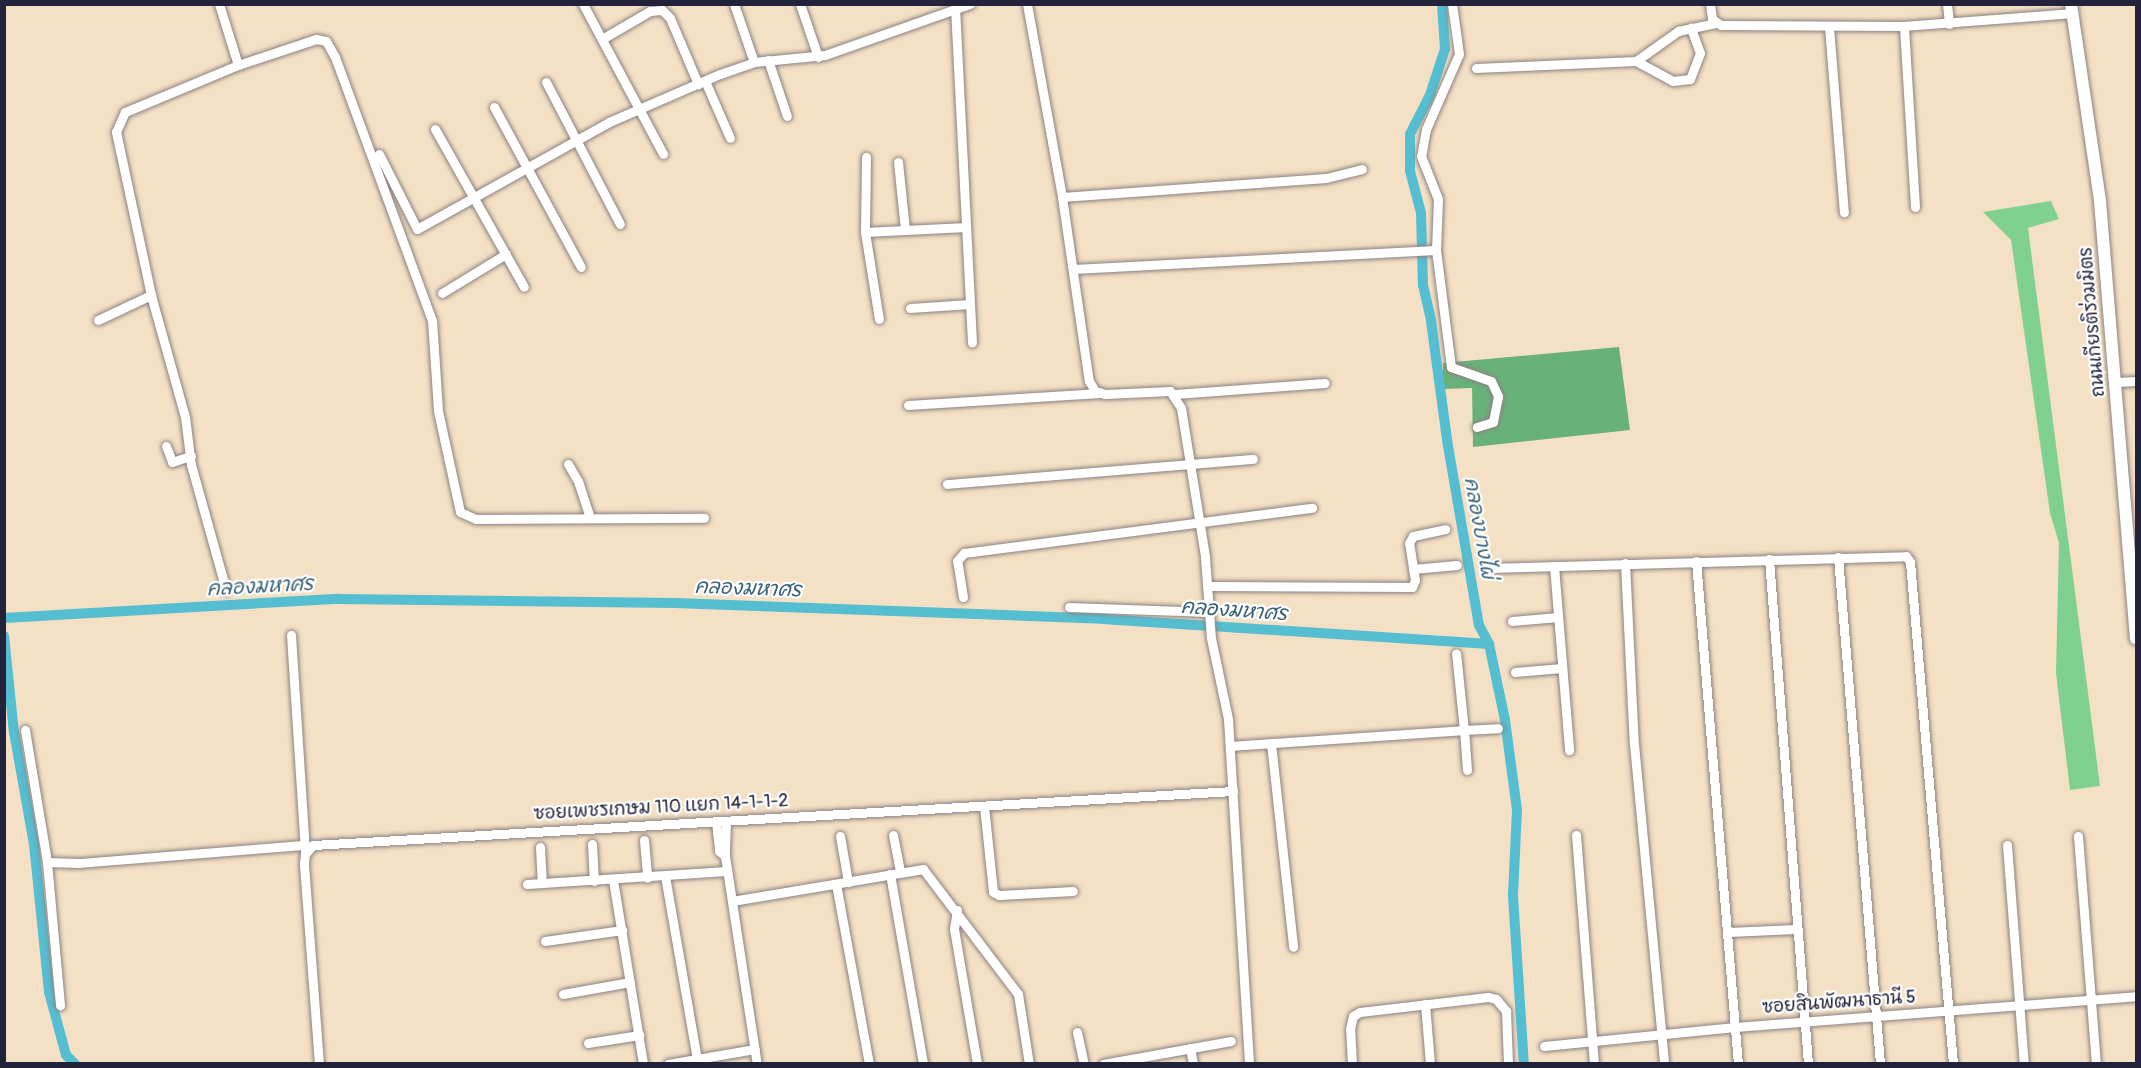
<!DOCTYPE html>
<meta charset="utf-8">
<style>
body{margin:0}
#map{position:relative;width:2141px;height:1068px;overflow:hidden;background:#f4e0c4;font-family:Pangolin,"Playpen Sans Thai",sans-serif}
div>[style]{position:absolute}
.green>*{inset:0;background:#80d090}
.forest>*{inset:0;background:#68b27a}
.canal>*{height:10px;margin:-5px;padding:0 5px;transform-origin:5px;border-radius:5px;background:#55bed1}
.roads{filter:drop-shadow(0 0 2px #8b8180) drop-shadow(0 0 2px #8b8180)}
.minor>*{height:9px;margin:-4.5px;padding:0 4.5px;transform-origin:4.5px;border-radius:4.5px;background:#fff}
.tertiary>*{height:12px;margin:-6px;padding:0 6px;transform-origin:6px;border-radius:6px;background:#fff}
span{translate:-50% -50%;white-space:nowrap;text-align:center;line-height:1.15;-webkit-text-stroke:4.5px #fff;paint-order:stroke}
.street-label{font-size:18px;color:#22223b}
.water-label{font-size:20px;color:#366077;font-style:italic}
.frame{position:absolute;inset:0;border:6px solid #22223b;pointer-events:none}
</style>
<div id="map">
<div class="green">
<div style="clip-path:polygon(2051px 201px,2059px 219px,2028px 228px,2100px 786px,2070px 790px,2056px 673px,2059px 543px,2050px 513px,2011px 240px,1983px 212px)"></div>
</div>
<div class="forest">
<div style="clip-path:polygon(1619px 347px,1630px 430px,1473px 447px,1472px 388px,1443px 389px,1443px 363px)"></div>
</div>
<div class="canal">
<div style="left:1442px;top:4px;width:45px;rotate:86.2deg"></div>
<div style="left:1445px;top:49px;width:48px;rotate:108.1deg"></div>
<div style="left:1430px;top:95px;width:44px;rotate:117.1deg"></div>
<div style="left:1410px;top:134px;width:37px;rotate:90deg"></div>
<div style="left:1410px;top:171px;width:43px;rotate:75.3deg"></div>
<div style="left:1421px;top:213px;width:72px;rotate:88.4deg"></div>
<div style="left:1423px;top:285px;width:37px;rotate:77deg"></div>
<div style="left:1431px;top:321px;width:126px;rotate:82.3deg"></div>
<div style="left:1448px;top:446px;width:182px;rotate:80.2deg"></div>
<div style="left:1479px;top:625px;width:21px;rotate:62deg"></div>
<div style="left:1489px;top:644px;width:78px;rotate:78.1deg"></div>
<div style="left:1505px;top:720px;width:91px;rotate:82.4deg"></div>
<div style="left:1517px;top:810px;width:86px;rotate:92.7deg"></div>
<div style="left:1513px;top:896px;width:168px;rotate:86.3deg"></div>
<div style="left:4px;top:618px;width:335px;rotate:-3.3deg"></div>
<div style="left:338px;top:599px;width:337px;rotate:0.7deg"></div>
<div style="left:675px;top:603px;width:427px;rotate:2.1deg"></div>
<div style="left:1102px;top:619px;width:388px;rotate:3.7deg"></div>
<div style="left:4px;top:636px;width:97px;rotate:84.1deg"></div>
<div style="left:14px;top:732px;width:114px;rotate:79.9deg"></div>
<div style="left:34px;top:844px;width:149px;rotate:84.2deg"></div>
<div style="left:49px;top:992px;width:65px;rotate:74.9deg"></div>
<div style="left:66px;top:1055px;width:13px;rotate:45deg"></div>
</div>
<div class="roads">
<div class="minor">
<div style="left:219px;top:4px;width:64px;rotate:72.7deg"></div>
<div style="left:238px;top:65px;width:82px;rotate:-18.4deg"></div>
<div style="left:316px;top:39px;width:10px;rotate:11deg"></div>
<div style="left:326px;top:41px;width:18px;rotate:61deg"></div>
<div style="left:335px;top:57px;width:280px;rotate:69.8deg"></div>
<div style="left:432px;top:320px;width:91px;rotate:86.2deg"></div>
<div style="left:438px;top:411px;width:103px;rotate:77.7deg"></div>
<div style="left:460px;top:512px;width:17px;rotate:24deg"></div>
<div style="left:476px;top:519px;width:228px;rotate:-0.3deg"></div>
<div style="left:583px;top:4px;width:170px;rotate:61.9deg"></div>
<div style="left:734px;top:4px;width:61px;rotate:71deg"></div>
<div style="left:800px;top:4px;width:56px;rotate:71.2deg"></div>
<div style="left:1027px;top:4px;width:196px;rotate:79.7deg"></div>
<div style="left:1062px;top:197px;width:186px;rotate:81.7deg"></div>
<div style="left:1089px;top:381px;width:12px;rotate:59deg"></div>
<div style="left:1095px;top:391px;width:10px;rotate:17deg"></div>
<div style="left:1105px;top:394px;width:65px;rotate:-2.6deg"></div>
<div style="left:1170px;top:391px;width:20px;rotate:57deg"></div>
<div style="left:1181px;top:408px;width:151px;rotate:80.8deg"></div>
<div style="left:1205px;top:557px;width:81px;rotate:85.8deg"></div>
<div style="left:1211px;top:638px;width:83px;rotate:78.1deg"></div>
<div style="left:1228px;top:719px;width:346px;rotate:86.5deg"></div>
<div style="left:1452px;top:4px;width:50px;rotate:82deg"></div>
<div style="left:1459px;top:54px;width:82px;rotate:113.7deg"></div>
<div style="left:1426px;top:129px;width:27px;rotate:100deg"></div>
<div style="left:1421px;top:156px;width:46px;rotate:68.4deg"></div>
<div style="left:1438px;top:199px;width:51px;rotate:92.2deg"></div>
<div style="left:1436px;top:250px;width:118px;rotate:82.7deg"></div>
<div style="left:1451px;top:367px;width:42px;rotate:19.3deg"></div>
<div style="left:1491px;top:381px;width:17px;rotate:65deg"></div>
<div style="left:1498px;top:396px;width:26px;rotate:101deg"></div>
<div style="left:1493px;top:422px;width:17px;rotate:163deg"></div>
<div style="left:1710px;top:4px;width:15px;rotate:82deg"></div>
<div style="left:1712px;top:19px;width:11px;rotate:34deg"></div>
<div style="left:1721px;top:25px;width:183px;rotate:0.3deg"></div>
<div style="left:1947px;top:4px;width:20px;rotate:84deg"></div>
<div style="left:955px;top:7px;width:336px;rotate:87.1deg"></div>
<div style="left:1829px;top:27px;width:186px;rotate:85.4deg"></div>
<div style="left:602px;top:39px;width:56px;rotate:-30.3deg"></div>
<div style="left:650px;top:11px;width:12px;rotate:-5deg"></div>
<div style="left:662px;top:10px;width:11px;rotate:45deg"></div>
<div style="left:670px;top:18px;width:72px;rotate:67deg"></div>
<div style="left:768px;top:60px;width:59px;rotate:71.3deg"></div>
<div style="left:1636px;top:61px;width:42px;rotate:28.4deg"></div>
<div style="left:1673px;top:81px;width:17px;rotate:-7deg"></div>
<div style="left:1690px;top:79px;width:28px;rotate:-69deg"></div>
<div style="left:1700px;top:53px;width:27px;rotate:-110deg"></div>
<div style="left:1476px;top:68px;width:160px;rotate:-2.5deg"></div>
<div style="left:1636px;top:61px;width:52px;rotate:-35.5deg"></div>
<div style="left:1678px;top:31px;width:38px;rotate:-12deg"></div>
<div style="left:705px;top:81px;width:62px;rotate:66.3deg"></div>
<div style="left:546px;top:82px;width:160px;rotate:62.5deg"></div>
<div style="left:494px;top:107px;width:182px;rotate:61.5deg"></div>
<div style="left:435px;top:129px;width:181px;rotate:60.6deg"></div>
<div style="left:379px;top:154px;width:84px;rotate:63.1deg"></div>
<div style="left:417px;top:229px;width:220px;rotate:-29.1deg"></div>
<div style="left:609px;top:122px;width:121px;rotate:-23.4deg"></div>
<div style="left:720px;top:74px;width:36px;rotate:-19deg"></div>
<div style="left:754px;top:62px;width:71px;rotate:-5.6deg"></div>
<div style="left:825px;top:55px;width:154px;rotate:-19.4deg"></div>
<div style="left:866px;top:157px;width:75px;rotate:90.8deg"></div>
<div style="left:865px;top:232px;width:88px;rotate:80.9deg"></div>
<div style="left:898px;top:162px;width:68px;rotate:84.1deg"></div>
<div style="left:1062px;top:197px;width:265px;rotate:-4.1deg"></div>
<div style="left:1326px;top:178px;width:37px;rotate:-14deg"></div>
<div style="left:1915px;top:207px;width:181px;rotate:-93.5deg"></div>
<div style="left:1904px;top:26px;width:169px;rotate:-4.4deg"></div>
<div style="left:865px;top:232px;width:101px;rotate:-2.8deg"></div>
<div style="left:1073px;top:269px;width:363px;rotate:-3deg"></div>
<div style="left:442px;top:293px;width:75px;rotate:-31.4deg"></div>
<div style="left:910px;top:308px;width:60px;rotate:-3.8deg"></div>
<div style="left:98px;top:320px;width:59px;rotate:-25.3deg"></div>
<div style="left:2116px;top:382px;width:20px;rotate:-3deg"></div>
<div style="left:1175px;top:394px;width:150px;rotate:-4.2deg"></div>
<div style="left:908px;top:405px;width:192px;rotate:-3.6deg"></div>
<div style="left:166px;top:446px;width:17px;rotate:69deg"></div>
<div style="left:172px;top:462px;width:20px;rotate:-18deg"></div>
<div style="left:568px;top:464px;width:20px;rotate:60deg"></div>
<div style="left:578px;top:481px;width:39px;rotate:72deg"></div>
<div style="left:947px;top:484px;width:307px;rotate:-4.7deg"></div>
<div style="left:1838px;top:557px;width:509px;rotate:85.26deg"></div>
<div style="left:1769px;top:559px;width:507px;rotate:85.58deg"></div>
<div style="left:1696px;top:561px;width:505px;rotate:85.23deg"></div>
<div style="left:1625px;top:563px;width:181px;rotate:87.2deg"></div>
<div style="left:1634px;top:744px;width:321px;rotate:84.6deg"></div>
<div style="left:1554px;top:566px;width:185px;rotate:85.3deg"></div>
<div style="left:1489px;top:568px;width:417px;rotate:-1.6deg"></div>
<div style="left:1906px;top:556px;width:7px;rotate:56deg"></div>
<div style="left:1910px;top:562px;width:504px;rotate:85.1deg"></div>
<div style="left:1413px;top:569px;width:44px;rotate:-5.2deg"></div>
<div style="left:1209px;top:586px;width:203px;rotate:0.3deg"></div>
<div style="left:1412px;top:587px;width:8px;rotate:-67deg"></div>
<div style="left:1415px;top:580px;width:37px;rotate:-99deg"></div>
<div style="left:1409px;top:543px;width:8px;rotate:-60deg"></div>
<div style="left:1413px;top:536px;width:33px;rotate:-12deg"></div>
<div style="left:226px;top:590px;width:130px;rotate:-105.6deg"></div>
<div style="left:191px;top:465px;width:48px;rotate:-97.1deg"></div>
<div style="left:185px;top:417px;width:127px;rotate:-105.6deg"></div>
<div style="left:151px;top:295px;width:167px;rotate:-102.1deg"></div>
<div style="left:116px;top:132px;width:22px;rotate:-66deg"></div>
<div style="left:125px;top:112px;width:122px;rotate:-22.6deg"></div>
<div style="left:963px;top:597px;width:36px;rotate:-99deg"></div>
<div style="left:957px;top:561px;width:11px;rotate:-49deg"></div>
<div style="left:964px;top:553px;width:351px;rotate:-7.4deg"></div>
<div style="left:1069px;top:607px;width:141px;rotate:2deg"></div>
<div style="left:1512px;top:621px;width:46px;rotate:-5deg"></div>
<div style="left:291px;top:635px;width:216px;rotate:86.3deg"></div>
<div style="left:1515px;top:672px;width:47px;rotate:-4.9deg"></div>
<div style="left:25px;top:730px;width:134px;rotate:80.5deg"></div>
<div style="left:47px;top:862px;width:144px;rotate:84.8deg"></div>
<div style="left:1271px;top:743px;width:205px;rotate:83.8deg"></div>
<div style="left:1230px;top:746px;width:235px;rotate:-3.9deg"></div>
<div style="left:1464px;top:730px;width:77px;rotate:-95.9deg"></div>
<div style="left:1467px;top:770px;width:40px;rotate:-94.3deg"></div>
<div style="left:1464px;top:730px;width:34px;rotate:-3deg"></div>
<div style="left:984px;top:806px;width:86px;rotate:84deg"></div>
<div style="left:993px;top:892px;width:7px;rotate:27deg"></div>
<div style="left:999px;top:895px;width:74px;rotate:-3.1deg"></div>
<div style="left:716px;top:821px;width:30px;rotate:84deg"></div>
<div style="left:719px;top:851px;width:8px;rotate:40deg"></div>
<div style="left:726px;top:821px;width:35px;rotate:92deg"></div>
<div style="left:725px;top:856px;width:210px;rotate:81.3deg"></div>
<div style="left:893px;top:835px;width:38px;rotate:79deg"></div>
<div style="left:1576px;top:835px;width:230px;rotate:85.5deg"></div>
<div style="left:840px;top:836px;width:47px;rotate:80.1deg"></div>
<div style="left:2078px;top:836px;width:229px;rotate:85.5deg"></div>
<div style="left:644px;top:840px;width:38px;rotate:85deg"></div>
<div style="left:592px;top:844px;width:37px;rotate:87deg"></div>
<div style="left:2007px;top:845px;width:220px;rotate:85.6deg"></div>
<div style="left:540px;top:847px;width:36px;rotate:87deg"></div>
<div style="left:47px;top:862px;width:32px;rotate:2deg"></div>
<div style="left:79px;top:863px;width:226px;rotate:-4.6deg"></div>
<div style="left:890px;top:874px;width:193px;rotate:80.1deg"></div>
<div style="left:665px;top:876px;width:186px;rotate:80.1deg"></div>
<div style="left:613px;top:880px;width:186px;rotate:80.7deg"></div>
<div style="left:527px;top:884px;width:200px;rotate:-3.7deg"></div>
<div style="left:836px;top:884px;width:183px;rotate:79.6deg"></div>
<div style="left:732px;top:901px;width:194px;rotate:-9.5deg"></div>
<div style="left:923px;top:869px;width:157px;rotate:52.8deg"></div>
<div style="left:1018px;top:994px;width:71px;rotate:81.1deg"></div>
<div style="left:957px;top:910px;width:19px;rotate:99deg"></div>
<div style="left:954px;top:929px;width:137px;rotate:80.3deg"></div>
<div style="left:1727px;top:932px;width:70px;rotate:-2.5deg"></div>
<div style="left:545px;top:941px;width:78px;rotate:-8.1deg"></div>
<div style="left:563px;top:994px;width:68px;rotate:-10.2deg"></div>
<div style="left:1425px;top:1004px;width:60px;rotate:85.2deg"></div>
<div style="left:1077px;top:1032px;width:33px;rotate:78deg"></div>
<div style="left:588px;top:1043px;width:52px;rotate:-8.9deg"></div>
<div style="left:1544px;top:1046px;width:192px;rotate:-5.7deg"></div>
<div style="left:1735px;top:1027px;width:402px;rotate:-4.4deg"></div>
<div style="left:1190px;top:1048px;width:16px;rotate:79deg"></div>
<div style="left:319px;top:1064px;width:202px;rotate:-94.3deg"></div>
<div style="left:304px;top:863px;width:9px;rotate:-84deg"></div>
<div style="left:305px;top:854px;width:12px;rotate:-48deg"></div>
<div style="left:313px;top:845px;width:922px;rotate:-3.36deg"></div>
<div style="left:668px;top:1064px;width:88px;rotate:-9.8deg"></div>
<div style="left:1103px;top:1064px;width:130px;rotate:-10.2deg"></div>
<div style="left:1352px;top:1064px;width:35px;rotate:-93deg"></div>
<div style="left:1350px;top:1029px;width:13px;rotate:-77deg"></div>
<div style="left:1353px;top:1016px;width:8px;rotate:-30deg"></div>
<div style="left:1360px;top:1012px;width:129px;rotate:-6.7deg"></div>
<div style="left:1488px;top:997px;width:8px;rotate:14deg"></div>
<div style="left:1496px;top:999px;width:16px;rotate:50deg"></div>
<div style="left:1506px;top:1011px;width:53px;rotate:87.8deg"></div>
</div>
<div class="tertiary">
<div style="left:2071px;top:4px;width:199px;rotate:81.6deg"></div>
<div style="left:2100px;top:201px;width:439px;rotate:85.3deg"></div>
</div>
</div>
<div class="street-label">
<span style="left:2093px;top:322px;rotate:-95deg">ถนนเกียรติร่วมมิตร</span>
<span style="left:661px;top:808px;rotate:-3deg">ซอยเพชรเกษม 110 แยก 14-1-1-2</span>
<span style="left:1839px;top:1003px;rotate:-4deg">ซอยสินพัฒนาธานี 5</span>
</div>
<div class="water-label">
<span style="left:1480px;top:528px;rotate:80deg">คลองบางไผ่</span>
<span style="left:260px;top:586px;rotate:-3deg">คลองมหาศร</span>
<span style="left:748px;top:588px;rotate:2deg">คลองมหาศร</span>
<span style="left:1234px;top:610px;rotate:4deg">คลองมหาศร</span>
</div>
<div class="frame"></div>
</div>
